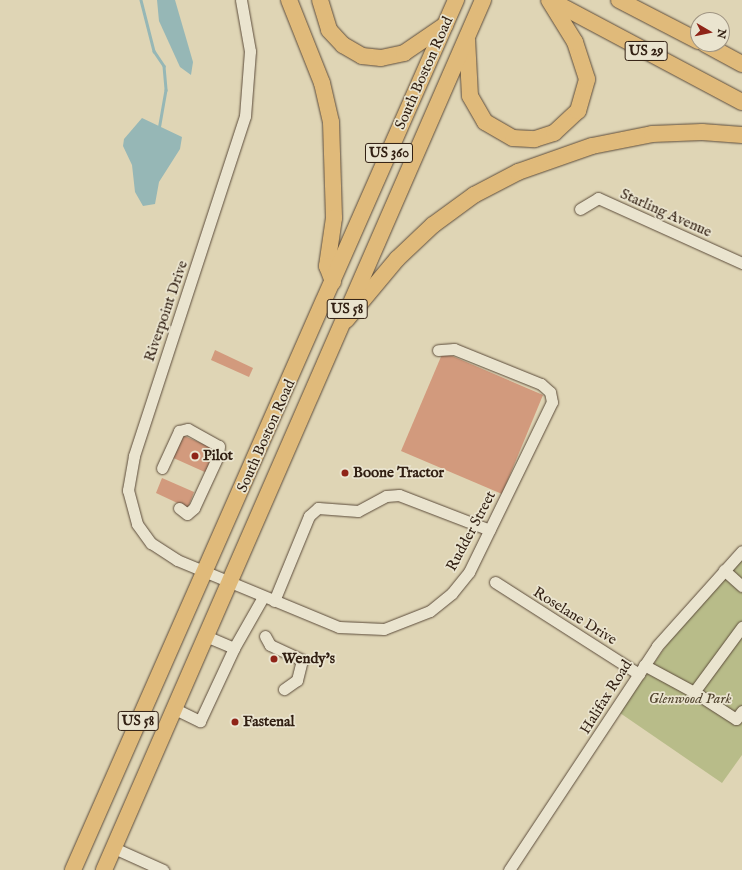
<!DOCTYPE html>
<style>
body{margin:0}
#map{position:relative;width:742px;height:870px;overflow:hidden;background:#dfd5b5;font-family:"IM FELL English",serif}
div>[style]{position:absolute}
.green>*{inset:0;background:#b8bc89}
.water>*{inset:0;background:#96b7b6}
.stream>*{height:2.5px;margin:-1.25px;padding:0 1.25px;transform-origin:1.25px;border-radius:1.25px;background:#96b7b6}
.building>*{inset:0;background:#d29a7d}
.roads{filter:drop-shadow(0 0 1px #5c4c3b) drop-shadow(0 0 1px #5c4c3b)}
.minor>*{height:11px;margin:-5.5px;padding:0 5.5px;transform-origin:5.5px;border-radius:5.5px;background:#eae4cf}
.highway>*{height:16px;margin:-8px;padding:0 8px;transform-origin:8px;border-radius:8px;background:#e0ba7a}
.dots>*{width:11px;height:11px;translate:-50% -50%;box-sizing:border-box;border:2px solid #eae4cf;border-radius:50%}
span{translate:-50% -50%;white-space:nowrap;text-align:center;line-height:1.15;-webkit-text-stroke:3.5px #eae4cf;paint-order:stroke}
.shield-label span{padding:1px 3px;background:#eae4cf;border:1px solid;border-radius:3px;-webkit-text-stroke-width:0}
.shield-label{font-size:14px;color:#311f12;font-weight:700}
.street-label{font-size:15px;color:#311f12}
.poi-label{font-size:15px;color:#311f12;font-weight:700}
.left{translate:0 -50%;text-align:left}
.park-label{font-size:15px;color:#534630;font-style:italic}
.north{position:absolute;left:690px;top:12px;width:40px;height:40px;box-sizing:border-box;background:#eae4cf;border:1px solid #a09583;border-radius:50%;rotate:99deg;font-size:11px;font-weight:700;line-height:16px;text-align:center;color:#311f12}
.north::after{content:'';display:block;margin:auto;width:14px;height:18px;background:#8f2418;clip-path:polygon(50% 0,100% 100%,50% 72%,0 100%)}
</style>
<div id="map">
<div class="green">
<div style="clip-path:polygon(742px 560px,742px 755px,722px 783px,620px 713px,685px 618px)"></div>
</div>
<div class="water">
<div style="clip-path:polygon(157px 0,175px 0,193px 62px,191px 75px,180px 67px,159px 21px)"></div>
<div style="clip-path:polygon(142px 118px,182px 137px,180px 149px,159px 182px,155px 204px,143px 206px,135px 192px,132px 165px,123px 146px,124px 139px)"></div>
</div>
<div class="stream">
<div style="left:141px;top:0;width:53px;rotate:75.7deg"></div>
<div style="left:154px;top:51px;width:18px;rotate:56deg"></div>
<div style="left:164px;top:66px;width:24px;rotate:85deg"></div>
<div style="left:166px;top:90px;width:36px;rotate:100deg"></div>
</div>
<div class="building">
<div style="clip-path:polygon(215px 350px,253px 368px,249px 377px,211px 360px)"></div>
<div style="clip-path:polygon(443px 352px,543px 395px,502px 494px,401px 451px)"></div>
<div style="clip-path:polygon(180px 434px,217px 450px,207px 473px,169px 456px)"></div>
<div style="clip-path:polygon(162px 478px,194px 492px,188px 508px,156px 493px)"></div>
</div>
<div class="roads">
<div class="minor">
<div style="left:241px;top:0;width:52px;rotate:80deg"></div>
<div style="left:250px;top:51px;width:65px;rotate:94.4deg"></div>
<div style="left:245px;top:116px;width:358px;rotate:108.1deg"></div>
<div style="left:134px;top:456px;width:35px;rotate:100deg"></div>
<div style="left:128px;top:490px;width:35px;rotate:75deg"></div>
<div style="left:137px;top:524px;width:24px;rotate:54deg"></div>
<div style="left:151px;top:543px;width:31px;rotate:33deg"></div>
<div style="left:177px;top:560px;width:175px;rotate:22.5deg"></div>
<div style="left:339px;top:627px;width:45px;rotate:2.5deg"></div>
<div style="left:384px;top:629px;width:49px;rotate:-21.4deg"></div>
<div style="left:430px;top:611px;width:28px;rotate:-39deg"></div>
<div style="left:452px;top:593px;width:27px;rotate:-51deg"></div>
<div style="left:469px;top:572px;width:189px;rotate:-64deg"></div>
<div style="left:552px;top:402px;width:10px;rotate:-101deg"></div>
<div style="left:550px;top:392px;width:12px;rotate:-138deg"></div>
<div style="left:541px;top:384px;width:94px;rotate:-158.1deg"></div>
<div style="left:454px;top:349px;width:16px;rotate:176deg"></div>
<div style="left:580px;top:209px;width:21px;rotate:-31deg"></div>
<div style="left:598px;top:198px;width:158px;rotate:24.3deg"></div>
<div style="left:162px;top:468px;width:41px;rotate:-65.3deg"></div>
<div style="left:179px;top:431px;width:9px;rotate:-13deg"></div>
<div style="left:188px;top:429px;width:35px;rotate:29deg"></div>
<div style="left:219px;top:446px;width:10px;rotate:96deg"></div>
<div style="left:218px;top:456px;width:57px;rotate:114.8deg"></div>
<div style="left:194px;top:508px;width:9px;rotate:139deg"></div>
<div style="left:187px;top:514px;width:10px;rotate:-143deg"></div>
<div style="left:724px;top:570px;width:24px;rotate:42deg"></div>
<div style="left:495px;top:582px;width:171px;rotate:32.6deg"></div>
<div style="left:274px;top:601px;width:92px;rotate:-67.6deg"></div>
<div style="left:309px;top:516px;width:12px;rotate:-42deg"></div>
<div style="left:318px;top:508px;width:40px;rotate:4.3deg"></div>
<div style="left:358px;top:511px;width:32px;rotate:-28deg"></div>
<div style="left:386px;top:496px;width:13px;rotate:-4deg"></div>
<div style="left:399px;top:495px;width:97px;rotate:21deg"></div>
<div style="left:265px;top:636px;width:10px;rotate:61deg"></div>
<div style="left:270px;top:645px;width:35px;rotate:25deg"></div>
<div style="left:302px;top:660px;width:21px;rotate:104deg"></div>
<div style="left:297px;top:680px;width:16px;rotate:145deg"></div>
<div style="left:234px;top:648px;width:59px;rotate:-60.4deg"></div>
<div style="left:644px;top:665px;width:57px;rotate:28.4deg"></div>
<div style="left:694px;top:692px;width:81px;rotate:-53.6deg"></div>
<div style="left:694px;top:692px;width:50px;rotate:32.7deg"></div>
<div style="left:736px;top:719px;width:10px;rotate:-53deg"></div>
<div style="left:175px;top:709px;width:28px;rotate:26deg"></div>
<div style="left:200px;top:721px;width:81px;rotate:-65deg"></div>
<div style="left:234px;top:648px;width:33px;rotate:-157deg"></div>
<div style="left:114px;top:848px;width:54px;rotate:24.2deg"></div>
<div style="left:509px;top:870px;width:268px;rotate:-56.5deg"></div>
<div style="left:657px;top:646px;width:127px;rotate:-48.2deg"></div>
</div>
<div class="highway">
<div style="left:289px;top:0;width:89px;rotate:68.3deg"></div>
<div style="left:322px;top:83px;width:40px;rotate:77deg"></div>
<div style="left:331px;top:122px;width:96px;rotate:88.2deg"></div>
<div style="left:334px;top:218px;width:49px;rotate:98.3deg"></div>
<div style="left:327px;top:266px;width:17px;rotate:69deg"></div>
<div style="left:320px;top:0;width:31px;rotate:73deg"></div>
<div style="left:329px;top:30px;width:21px;rotate:47deg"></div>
<div style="left:343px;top:45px;width:22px;rotate:30deg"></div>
<div style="left:362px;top:56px;width:19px;rotate:6deg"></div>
<div style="left:381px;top:58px;width:24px;rotate:-12deg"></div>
<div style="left:404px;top:53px;width:50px;rotate:-34.3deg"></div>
<div style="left:550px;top:0;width:217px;rotate:28deg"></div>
<div style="left:619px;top:0;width:89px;rotate:27.4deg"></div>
<div style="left:467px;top:39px;width:57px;rotate:87deg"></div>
<div style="left:470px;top:96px;width:30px;rotate:60deg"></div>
<div style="left:485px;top:122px;width:32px;rotate:30deg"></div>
<div style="left:513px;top:138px;width:22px;rotate:3deg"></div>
<div style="left:535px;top:139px;width:20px;rotate:-18deg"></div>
<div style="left:554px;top:133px;width:33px;rotate:-43deg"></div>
<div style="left:578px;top:111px;width:33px;rotate:-74deg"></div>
<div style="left:587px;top:79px;width:39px;rotate:-108deg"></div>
<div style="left:575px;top:42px;width:49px;rotate:-121.8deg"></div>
<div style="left:705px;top:44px;width:42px;rotate:28.4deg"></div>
<div style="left:346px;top:320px;width:80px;rotate:-50.1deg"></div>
<div style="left:397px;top:259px;width:50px;rotate:-43.4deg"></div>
<div style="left:433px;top:225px;width:51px;rotate:-36.2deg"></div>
<div style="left:474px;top:195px;width:50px;rotate:-27.6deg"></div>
<div style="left:518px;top:172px;width:78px;rotate:-19.4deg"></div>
<div style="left:592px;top:146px;width:61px;rotate:-11.3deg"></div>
<div style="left:652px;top:134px;width:50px;rotate:-2.3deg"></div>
<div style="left:702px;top:132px;width:40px;rotate:4.3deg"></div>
<div style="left:73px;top:870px;width:951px;rotate:-66.24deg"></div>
<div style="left:104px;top:870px;width:949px;rotate:-66.46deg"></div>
</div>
</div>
<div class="dots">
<div style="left:195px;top:456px;background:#8f2418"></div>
<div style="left:345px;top:473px;background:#8f2418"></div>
<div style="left:274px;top:659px;background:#8f2418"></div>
<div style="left:235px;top:722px;background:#8f2418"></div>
</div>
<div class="shield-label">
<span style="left:646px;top:51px">US 29</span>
<span style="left:389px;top:153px">US 360</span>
<span style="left:347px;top:309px">US 58</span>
<span style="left:138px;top:721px">US 58</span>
</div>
<div class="street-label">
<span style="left:424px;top:73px;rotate:-66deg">South Boston Road</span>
<span style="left:666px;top:213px;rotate:24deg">Starling Avenue</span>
<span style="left:166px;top:311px;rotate:-71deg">Riverpoint Drive</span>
<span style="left:266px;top:436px;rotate:-66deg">South Boston Road</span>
<span style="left:471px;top:531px;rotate:-62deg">Rudder Street</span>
<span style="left:575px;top:616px;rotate:32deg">Roselane Drive</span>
<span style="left:606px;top:697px;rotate:-58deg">Halifax Road</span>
</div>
<div class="poi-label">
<span class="left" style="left:203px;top:456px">Pilot</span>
<span class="left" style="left:353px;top:473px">Boone Tractor</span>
<span class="left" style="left:282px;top:659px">Wendy's</span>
<span class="left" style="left:243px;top:722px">Fastenal</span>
</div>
<div class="park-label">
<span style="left:690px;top:699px">Glenwood Park</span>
</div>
<div class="north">N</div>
</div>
